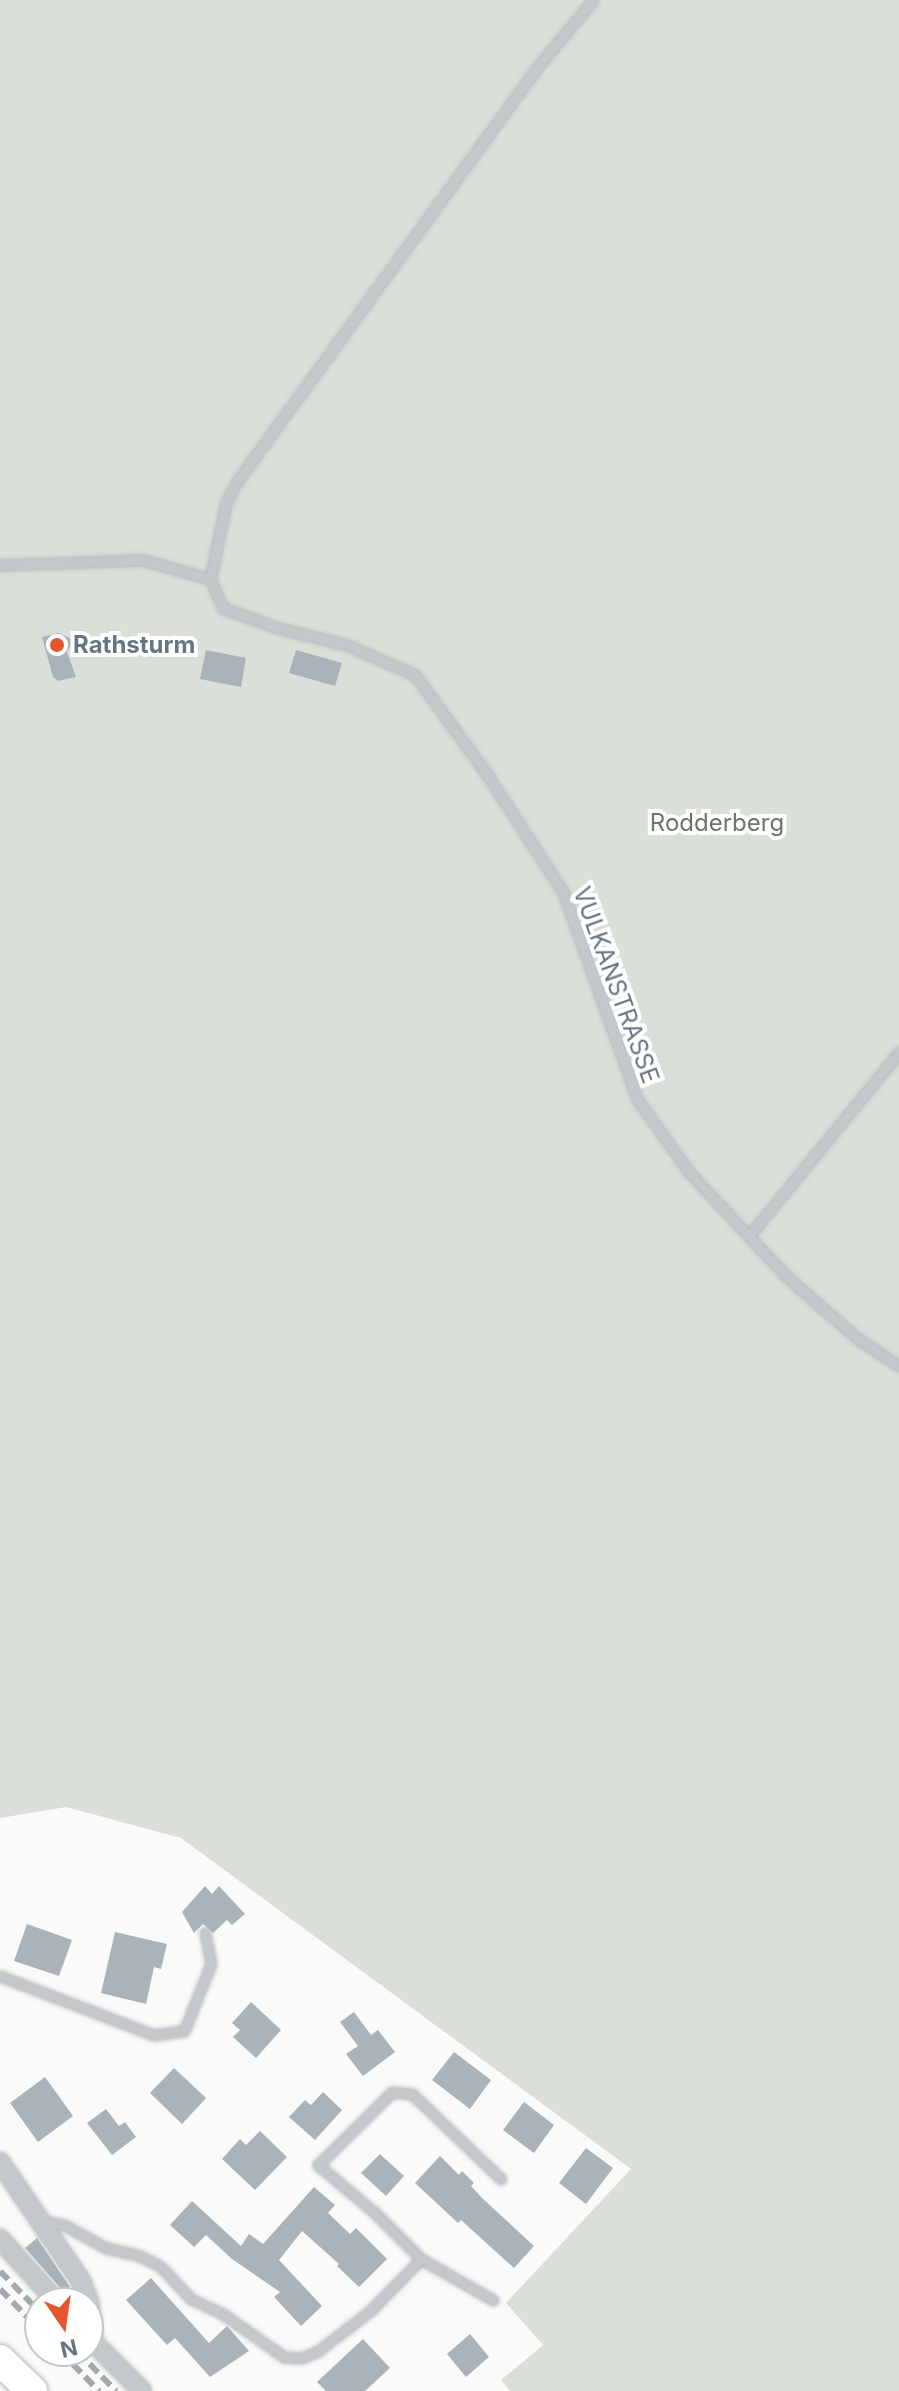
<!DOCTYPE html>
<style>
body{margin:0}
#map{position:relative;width:899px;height:2391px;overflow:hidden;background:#fafaf8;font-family:Inter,sans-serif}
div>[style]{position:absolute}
.green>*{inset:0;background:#dadfd7}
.building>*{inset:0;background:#aab3b9}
.roads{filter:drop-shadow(0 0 2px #b5babe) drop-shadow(0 0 2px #b5babe)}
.service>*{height:9px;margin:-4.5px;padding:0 4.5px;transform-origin:4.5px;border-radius:4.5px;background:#c3c8cc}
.minor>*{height:18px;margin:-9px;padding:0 9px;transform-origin:9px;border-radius:9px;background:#c3c8cc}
.primary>*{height:30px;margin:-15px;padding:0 15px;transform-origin:15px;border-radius:15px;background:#fff}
.rail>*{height:6px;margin-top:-3px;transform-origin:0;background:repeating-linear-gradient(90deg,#a2aab0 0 12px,transparent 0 18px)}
.dots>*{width:22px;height:22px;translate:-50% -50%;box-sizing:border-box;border:4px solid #fff;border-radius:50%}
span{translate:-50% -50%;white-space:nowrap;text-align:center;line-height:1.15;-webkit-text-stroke:8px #fff;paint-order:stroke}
.poi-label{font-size:24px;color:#657683;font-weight:700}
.left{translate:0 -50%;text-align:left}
.park-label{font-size:24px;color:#687a64}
.street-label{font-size:24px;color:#657683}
.north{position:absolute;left:24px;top:2287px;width:80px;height:80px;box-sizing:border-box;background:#fff;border:2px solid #c1c8cd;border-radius:50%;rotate:167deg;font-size:22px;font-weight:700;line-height:32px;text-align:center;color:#657683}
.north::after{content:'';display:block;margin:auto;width:28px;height:36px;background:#e4572e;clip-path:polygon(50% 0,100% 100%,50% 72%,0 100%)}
</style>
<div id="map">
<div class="green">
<div style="clip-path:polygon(0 0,899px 0,899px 2391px,510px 2391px,501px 2380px,543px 2345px,506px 2303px,631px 2169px,181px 1838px,66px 1807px,0 1818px)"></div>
</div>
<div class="building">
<div style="clip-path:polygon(58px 633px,74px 640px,67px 652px,76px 677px,58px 681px,53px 677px,42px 637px)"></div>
<div style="clip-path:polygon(206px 650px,246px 658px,241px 687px,200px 679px)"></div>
<div style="clip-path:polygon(296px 650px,342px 663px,335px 686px,289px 673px)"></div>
<div style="clip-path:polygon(205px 1886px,212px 1894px,219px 1886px,245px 1914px,232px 1925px,227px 1920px,213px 1933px,203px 1924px,194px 1933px,182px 1912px)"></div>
<div style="clip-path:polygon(27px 1924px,72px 1940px,59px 1976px,14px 1961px)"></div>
<div style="clip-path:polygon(115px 1932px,167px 1944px,161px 1969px,154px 1967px,146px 2004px,101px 1993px)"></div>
<div style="clip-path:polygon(251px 2002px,281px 2030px,256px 2058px,233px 2037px,240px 2030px,232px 2023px)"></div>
<div style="clip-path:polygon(354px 2012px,371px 2035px,378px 2030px,395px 2052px,363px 2076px,346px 2054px,358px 2046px,340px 2022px)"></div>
<div style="clip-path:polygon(454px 2052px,491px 2080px,470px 2109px,432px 2080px)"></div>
<div style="clip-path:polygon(174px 2068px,206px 2098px,182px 2124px,150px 2093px)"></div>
<div style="clip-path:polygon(45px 2077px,73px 2116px,38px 2142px,10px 2103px)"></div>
<div style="clip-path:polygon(323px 2092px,342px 2110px,315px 2140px,289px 2117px,305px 2100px,311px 2105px)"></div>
<div style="clip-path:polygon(524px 2102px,554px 2125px,534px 2153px,503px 2130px)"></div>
<div style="clip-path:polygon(106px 2109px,119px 2126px,125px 2122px,136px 2137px,112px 2155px,87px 2123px)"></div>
<div style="clip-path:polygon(260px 2131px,287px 2157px,255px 2190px,222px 2159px,240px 2139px,246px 2145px)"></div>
<div style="clip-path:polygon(586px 2148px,613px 2168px,586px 2204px,559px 2183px)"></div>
<div style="clip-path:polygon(380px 2154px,404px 2176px,386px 2196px,361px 2173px)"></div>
<div style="clip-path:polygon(440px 2156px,459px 2175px,462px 2171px,474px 2183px,471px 2186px,482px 2198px,534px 2246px,514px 2268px,461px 2220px,458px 2223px,415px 2183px)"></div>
<div style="clip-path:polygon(314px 2187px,335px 2205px,328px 2213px,350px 2234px,356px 2228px,387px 2259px,359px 2287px,337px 2266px,339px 2264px,302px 2231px,279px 2260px,322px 2306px,301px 2326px,274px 2297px,280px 2292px,232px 2259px,206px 2235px,194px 2247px,170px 2225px,192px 2201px,241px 2246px,249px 2234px,263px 2244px)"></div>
<div style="clip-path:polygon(37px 2238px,70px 2287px,64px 2292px,25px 2248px)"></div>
<div style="clip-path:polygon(151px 2278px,209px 2343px,227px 2326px,249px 2351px,210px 2377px,175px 2338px,167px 2345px,126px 2300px)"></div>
<div style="clip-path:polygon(470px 2334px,489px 2357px,466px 2377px,447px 2354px)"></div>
<div style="clip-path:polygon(363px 2339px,390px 2368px,365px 2391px,326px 2391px,317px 2382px)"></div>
</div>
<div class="roads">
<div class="service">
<div style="left:593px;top:0;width:85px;rotate:129.7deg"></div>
<div style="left:539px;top:65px;width:513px;rotate:125.95deg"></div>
<div style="left:238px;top:480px;width:26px;rotate:118deg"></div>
<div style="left:226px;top:503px;width:78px;rotate:101.9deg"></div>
<div style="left:210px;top:579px;width:32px;rotate:66deg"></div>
<div style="left:223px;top:608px;width:59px;rotate:20deg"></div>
<div style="left:278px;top:628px;width:71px;rotate:13.8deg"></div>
<div style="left:347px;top:645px;width:74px;rotate:23.8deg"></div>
<div style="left:415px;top:675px;width:121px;rotate:54.1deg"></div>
<div style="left:486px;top:773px;width:142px;rotate:57.1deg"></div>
<div style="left:563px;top:892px;width:220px;rotate:70.3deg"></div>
<div style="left:637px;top:1099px;width:90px;rotate:54.5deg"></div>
<div style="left:689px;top:1172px;width:144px;rotate:47deg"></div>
<div style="left:787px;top:1277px;width:94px;rotate:41.1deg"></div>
<div style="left:858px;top:1339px;width:49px;rotate:33.4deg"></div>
<div style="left:0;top:565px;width:143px;rotate:-2deg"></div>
<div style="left:143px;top:560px;width:70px;rotate:15.8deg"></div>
<div style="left:749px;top:1236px;width:237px;rotate:-50.8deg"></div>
<div style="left:0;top:1976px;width:165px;rotate:21deg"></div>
<div style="left:154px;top:2035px;width:30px;rotate:-8deg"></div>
<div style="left:184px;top:2031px;width:72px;rotate:-68.1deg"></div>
<div style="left:211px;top:1964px;width:32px;rotate:-101deg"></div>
<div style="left:42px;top:2221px;width:22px;rotate:10deg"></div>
<div style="left:64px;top:2225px;width:48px;rotate:28.7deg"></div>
<div style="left:106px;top:2248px;width:35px;rotate:13deg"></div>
<div style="left:140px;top:2256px;width:22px;rotate:27deg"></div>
<div style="left:160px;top:2266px;width:45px;rotate:46.8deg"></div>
<div style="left:191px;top:2299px;width:35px;rotate:25deg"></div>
<div style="left:223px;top:2314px;width:75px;rotate:35.2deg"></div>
<div style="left:284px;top:2357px;width:18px;rotate:3deg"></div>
<div style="left:302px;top:2358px;width:17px;rotate:-24deg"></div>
<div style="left:318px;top:2351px;width:66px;rotate:-37.6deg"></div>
<div style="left:370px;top:2311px;width:73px;rotate:-45.6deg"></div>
<div style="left:421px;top:2259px;width:65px;rotate:-135deg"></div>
<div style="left:375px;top:2213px;width:75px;rotate:-139.9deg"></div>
<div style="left:318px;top:2165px;width:104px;rotate:-44.6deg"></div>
<div style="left:392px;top:2092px;width:20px;rotate:6deg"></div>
<div style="left:412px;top:2094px;width:123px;rotate:43.7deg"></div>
<div style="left:421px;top:2259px;width:83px;rotate:29.7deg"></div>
</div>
<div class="minor">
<div style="left:0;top:2162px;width:144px;rotate:55.8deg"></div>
<div style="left:81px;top:2281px;width:23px;rotate:70deg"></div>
<div style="left:89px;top:2303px;width:39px;rotate:84deg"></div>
<div style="left:0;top:2239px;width:86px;rotate:47.8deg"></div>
<div style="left:88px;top:2337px;width:76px;rotate:45deg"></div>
</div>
<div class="primary">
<div style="left:0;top:2360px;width:45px;rotate:44.1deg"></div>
</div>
</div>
<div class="rail">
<div style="left:0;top:2271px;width:57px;rotate:45.7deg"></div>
<div style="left:0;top:2289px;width:57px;rotate:45.7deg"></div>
<div style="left:60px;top:2351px;width:56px;rotate:45.7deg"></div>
<div style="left:77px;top:2351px;width:56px;rotate:45.7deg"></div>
</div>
<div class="dots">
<div style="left:57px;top:645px;background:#e4572e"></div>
</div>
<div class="poi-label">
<span class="left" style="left:73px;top:645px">Rathsturm</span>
</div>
<div class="park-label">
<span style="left:717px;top:823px">Rodderberg</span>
</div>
<div class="street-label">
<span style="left:616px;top:985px;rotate:70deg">VULKANSTRASSE</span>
</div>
<div class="north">N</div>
</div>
